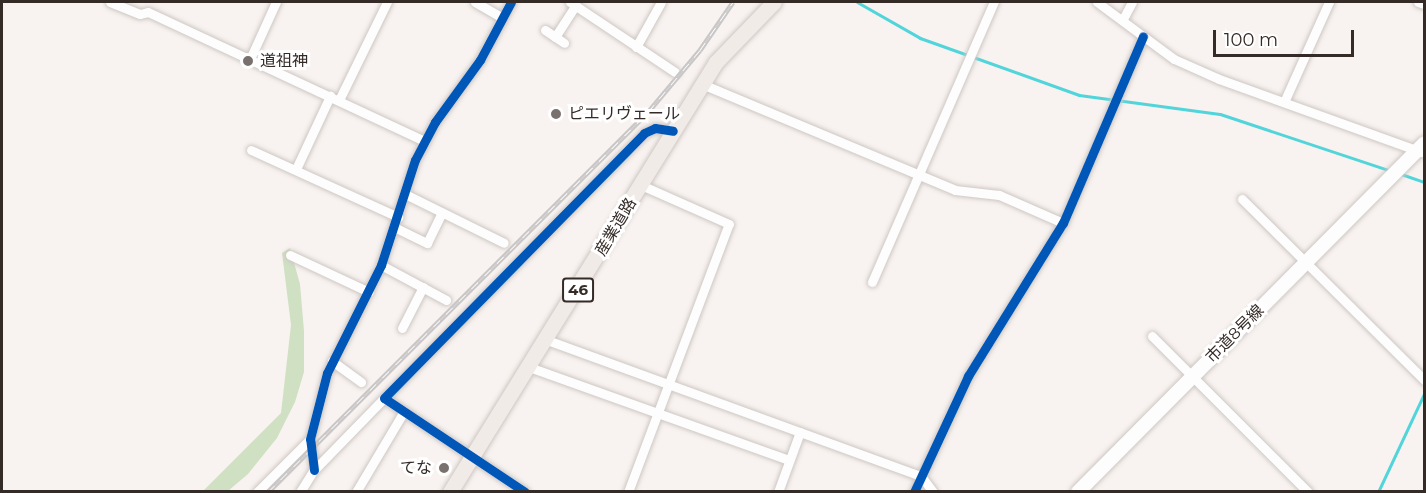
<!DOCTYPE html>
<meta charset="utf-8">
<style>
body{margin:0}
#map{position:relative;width:1426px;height:493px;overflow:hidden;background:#f8f3f0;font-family:Montserrat,"Noto Sans JP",sans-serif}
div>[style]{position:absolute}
.green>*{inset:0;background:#cfe0c3}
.stream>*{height:3px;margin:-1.5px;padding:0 1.5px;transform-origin:1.5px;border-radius:1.5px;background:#51d5db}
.roads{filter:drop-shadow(0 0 2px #cec7c4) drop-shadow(0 0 2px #cec7c4)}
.street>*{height:9px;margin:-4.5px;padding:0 4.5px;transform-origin:4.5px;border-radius:4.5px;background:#fefdfd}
.secondary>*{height:14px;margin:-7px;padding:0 7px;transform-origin:7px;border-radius:7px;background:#fefdfd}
.primary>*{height:15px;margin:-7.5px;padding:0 7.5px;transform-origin:7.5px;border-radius:7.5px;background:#f0ebe6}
.rail>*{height:5px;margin-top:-2.5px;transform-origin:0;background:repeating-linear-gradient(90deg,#fff 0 9px,#c8c6c6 0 18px);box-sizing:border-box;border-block:2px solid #c8c6c6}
.cycleway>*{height:9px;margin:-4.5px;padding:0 4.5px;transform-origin:4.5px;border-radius:4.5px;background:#0057b8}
.dots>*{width:16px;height:16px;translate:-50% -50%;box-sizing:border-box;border:3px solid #fff;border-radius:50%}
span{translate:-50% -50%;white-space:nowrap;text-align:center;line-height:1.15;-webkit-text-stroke:6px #fff;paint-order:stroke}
.shield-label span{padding:2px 4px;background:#fff;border:2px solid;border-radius:4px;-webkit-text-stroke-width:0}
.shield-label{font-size:15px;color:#342b27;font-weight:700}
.poi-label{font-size:16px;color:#342b27}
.left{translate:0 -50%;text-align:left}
.right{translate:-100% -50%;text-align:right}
.street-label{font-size:16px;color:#342b27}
.frame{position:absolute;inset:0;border:3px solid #342b27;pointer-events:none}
.scale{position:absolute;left:1213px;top:30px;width:141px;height:27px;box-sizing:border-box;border:3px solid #342b27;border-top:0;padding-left:8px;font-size:18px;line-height:21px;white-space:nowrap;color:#342b27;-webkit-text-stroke:4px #fff;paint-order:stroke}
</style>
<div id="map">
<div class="green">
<div style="clip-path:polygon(290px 248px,300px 284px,304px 331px,304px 372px,295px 402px,277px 438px,248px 474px,228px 491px,202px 492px,281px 413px,291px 325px,282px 253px)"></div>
</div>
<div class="stream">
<div style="left:857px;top:2px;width:73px;rotate:29.7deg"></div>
<div style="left:920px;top:38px;width:169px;rotate:19.7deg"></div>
<div style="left:1079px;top:95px;width:142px;rotate:7.7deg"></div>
<div style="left:1220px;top:114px;width:180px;rotate:18.4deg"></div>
<div style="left:1401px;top:174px;width:24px;rotate:19deg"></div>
<div style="left:1378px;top:492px;width:108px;rotate:-64.9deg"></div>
</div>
<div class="roads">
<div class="street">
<div style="left:110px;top:2px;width:32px;rotate:22deg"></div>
<div style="left:140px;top:14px;width:8px;rotate:-14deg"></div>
<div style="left:148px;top:12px;width:306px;rotate:25deg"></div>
<div style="left:475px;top:2px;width:30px;rotate:30deg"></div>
<div style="left:570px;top:2px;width:126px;rotate:33.7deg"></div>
<div style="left:1097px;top:2px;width:96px;rotate:36.5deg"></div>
<div style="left:1174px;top:59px;width:49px;rotate:24deg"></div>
<div style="left:1219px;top:79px;width:216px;rotate:19.8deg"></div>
<div style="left:1418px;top:2px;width:6px;rotate:18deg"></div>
<div style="left:1123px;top:19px;width:19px;rotate:-62deg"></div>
<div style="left:545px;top:30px;width:23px;rotate:34deg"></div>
<div style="left:555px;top:37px;width:38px;rotate:-57deg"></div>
<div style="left:636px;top:47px;width:51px;rotate:-60.9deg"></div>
<div style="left:250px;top:59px;width:63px;rotate:-65.5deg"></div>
<div style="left:702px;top:84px;width:274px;rotate:22.7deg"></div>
<div style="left:955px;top:190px;width:44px;rotate:6.5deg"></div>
<div style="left:999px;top:195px;width:70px;rotate:23.6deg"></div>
<div style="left:339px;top:100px;width:109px;rotate:-63.9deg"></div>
<div style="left:1284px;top:102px;width:110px;rotate:-65.8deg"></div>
<div style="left:251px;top:150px;width:162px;rotate:24.5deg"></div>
<div style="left:296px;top:169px;width:81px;rotate:-65deg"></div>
<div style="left:405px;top:194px;width:110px;rotate:26.3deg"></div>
<div style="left:1242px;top:199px;width:257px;rotate:44.8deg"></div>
<div style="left:394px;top:227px;width:37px;rotate:26deg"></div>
<div style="left:427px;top:243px;width:34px;rotate:-64deg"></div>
<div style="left:290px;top:255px;width:87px;rotate:25.1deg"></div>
<div style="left:381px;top:265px;width:74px;rotate:28.3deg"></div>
<div style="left:872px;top:282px;width:305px;rotate:-66.5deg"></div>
<div style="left:402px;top:328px;width:46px;rotate:-62.9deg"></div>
<div style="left:1152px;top:336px;width:221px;rotate:45deg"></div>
<div style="left:547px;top:340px;width:398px;rotate:20deg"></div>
<div style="left:921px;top:476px;width:20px;rotate:53deg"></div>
<div style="left:332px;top:361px;width:36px;rotate:36deg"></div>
<div style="left:529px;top:367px;width:276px;rotate:19.7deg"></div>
<div style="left:314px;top:470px;width:31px;rotate:-97deg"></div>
<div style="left:310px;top:439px;width:68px;rotate:-75.6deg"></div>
<div style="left:327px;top:373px;width:121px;rotate:-63.4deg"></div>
<div style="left:381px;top:265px;width:110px;rotate:-72.1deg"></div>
<div style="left:415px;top:160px;width:43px;rotate:-62.2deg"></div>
<div style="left:435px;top:122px;width:77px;rotate:-54deg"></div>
<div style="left:480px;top:60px;width:66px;rotate:-61.9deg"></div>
<div style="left:257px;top:492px;width:75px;rotate:-45deg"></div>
<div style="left:300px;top:492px;width:26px;rotate:-58deg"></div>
<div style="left:314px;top:470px;width:100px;rotate:-45.8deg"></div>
<div style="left:356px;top:492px;width:94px;rotate:-59.3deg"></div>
<div style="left:525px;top:492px;width:169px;rotate:-146.3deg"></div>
<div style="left:384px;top:398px;width:371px;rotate:-45.5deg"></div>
<div style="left:644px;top:133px;width:12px;rotate:-24deg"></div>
<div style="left:655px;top:128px;width:18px;rotate:9deg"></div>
<div style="left:628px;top:492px;width:286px;rotate:-69.4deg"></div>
<div style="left:729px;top:224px;width:96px;rotate:-156.1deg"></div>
<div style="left:778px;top:492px;width:64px;rotate:-69.9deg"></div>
<div style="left:914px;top:492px;width:128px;rotate:-65deg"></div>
<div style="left:968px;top:376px;width:180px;rotate:-58.2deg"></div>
<div style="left:1063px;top:223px;width:203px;rotate:-66.8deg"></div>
</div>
<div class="secondary">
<div style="left:1078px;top:492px;width:491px;rotate:-45.2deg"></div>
</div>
<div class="primary">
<div style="left:450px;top:492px;width:506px;rotate:-58.26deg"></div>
<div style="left:716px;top:62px;width:83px;rotate:-46deg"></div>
</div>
</div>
<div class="rail">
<div style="left:268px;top:492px;width:537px;rotate:-45deg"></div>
<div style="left:648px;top:112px;width:81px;rotate:-50deg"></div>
<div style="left:700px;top:50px;width:58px;rotate:-55.5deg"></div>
</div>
<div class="cycleway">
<div style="left:314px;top:470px;width:31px;rotate:-97deg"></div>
<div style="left:310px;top:439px;width:68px;rotate:-75.6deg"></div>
<div style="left:327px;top:373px;width:121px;rotate:-63.4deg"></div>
<div style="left:381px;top:265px;width:110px;rotate:-72.1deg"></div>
<div style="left:415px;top:160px;width:43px;rotate:-62.2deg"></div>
<div style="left:435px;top:122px;width:77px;rotate:-54deg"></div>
<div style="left:480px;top:60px;width:66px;rotate:-61.9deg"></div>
<div style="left:525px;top:492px;width:169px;rotate:-146.3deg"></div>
<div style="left:384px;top:398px;width:371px;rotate:-45.5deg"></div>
<div style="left:644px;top:133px;width:12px;rotate:-24deg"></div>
<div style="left:655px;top:128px;width:18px;rotate:9deg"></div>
<div style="left:914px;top:492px;width:128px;rotate:-65deg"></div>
<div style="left:968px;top:376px;width:180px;rotate:-58.2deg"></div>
<div style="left:1063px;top:223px;width:203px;rotate:-66.8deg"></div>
</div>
<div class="dots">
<div style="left:248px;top:61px;background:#79716d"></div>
<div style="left:556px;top:114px;background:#79716d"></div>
<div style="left:444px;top:468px;background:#79716d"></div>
</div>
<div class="shield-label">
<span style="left:578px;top:290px">46</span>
</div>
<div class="poi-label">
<span class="left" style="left:260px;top:61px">道祖神</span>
<span class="left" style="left:568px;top:114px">ピエリヴェール</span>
<span class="right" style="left:432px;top:468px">てな</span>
</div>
<div class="street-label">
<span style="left:616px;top:227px;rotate:-59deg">産業道路</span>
<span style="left:1235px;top:334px;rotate:-45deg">市道8号線</span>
</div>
<div class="frame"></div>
<div class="scale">100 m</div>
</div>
